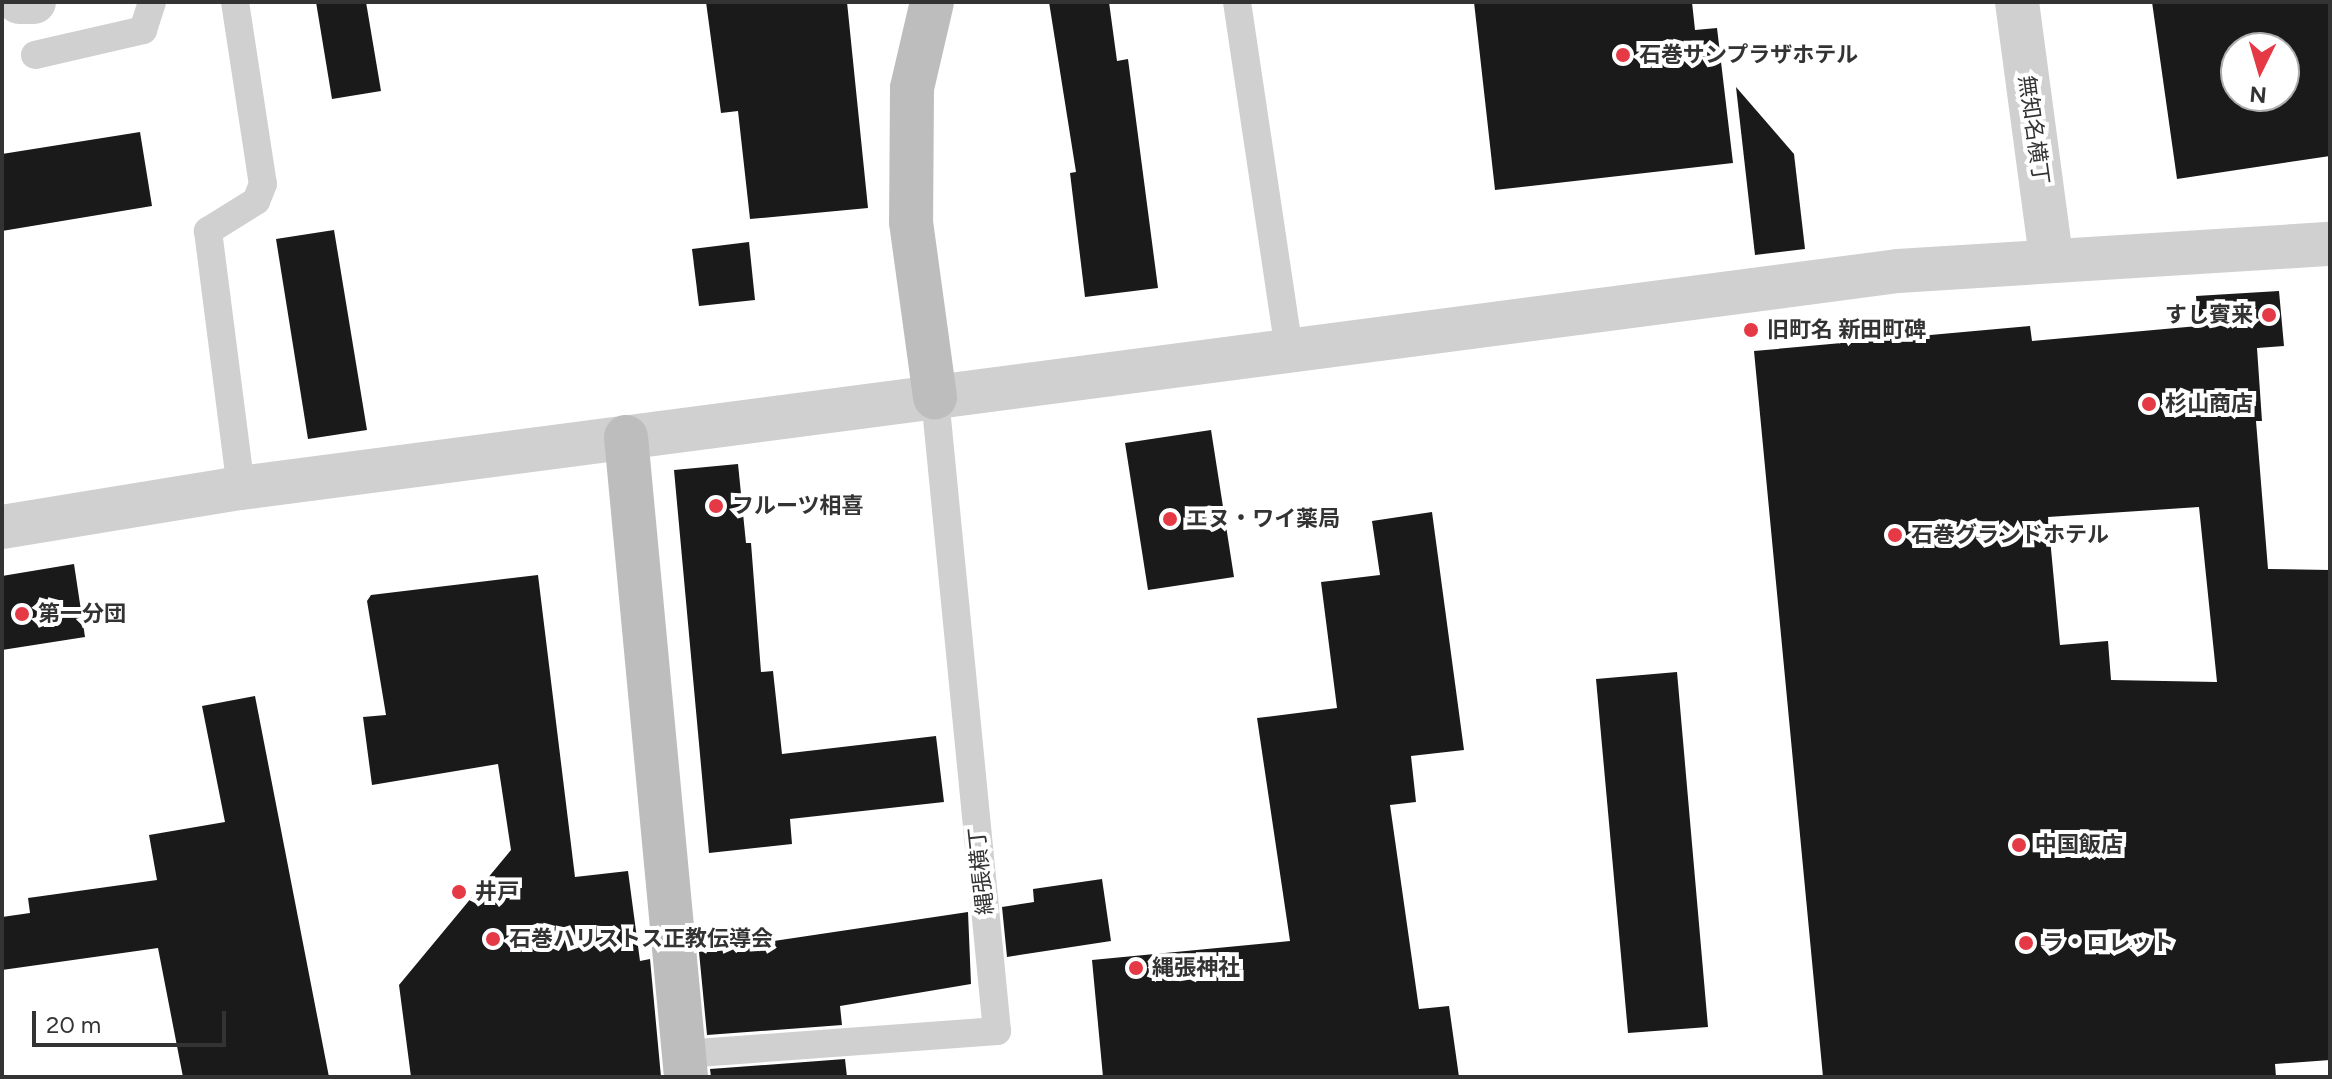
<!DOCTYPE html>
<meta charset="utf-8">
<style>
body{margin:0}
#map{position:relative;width:2332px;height:1079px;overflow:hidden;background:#fff;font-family:Figtree,"Noto Sans JP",sans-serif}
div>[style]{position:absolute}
.building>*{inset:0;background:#1a1a1a}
.lane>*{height:28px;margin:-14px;padding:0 14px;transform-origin:14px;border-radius:14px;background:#d0d0d0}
.street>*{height:44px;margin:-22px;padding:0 22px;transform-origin:22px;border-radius:22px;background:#d0d0d0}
.secondary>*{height:44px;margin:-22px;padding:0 22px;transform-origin:22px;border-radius:22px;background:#bdbdbd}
.dots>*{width:22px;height:22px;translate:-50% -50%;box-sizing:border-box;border:4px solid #fff;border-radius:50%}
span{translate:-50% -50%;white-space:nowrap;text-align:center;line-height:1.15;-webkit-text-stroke:8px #fff;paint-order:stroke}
.poi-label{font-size:22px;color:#333;font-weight:700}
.left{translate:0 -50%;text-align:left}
.right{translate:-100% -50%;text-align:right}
.street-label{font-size:22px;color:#333}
.frame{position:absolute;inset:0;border:4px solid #333;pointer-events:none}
.north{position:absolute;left:2220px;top:32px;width:80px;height:80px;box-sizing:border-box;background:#fff;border:2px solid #adadad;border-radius:50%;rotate:185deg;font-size:22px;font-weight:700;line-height:32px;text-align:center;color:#333}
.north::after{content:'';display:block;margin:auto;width:28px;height:36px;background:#e63946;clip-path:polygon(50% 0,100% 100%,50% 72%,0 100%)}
.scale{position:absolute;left:32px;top:1011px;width:194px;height:36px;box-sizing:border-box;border:4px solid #333;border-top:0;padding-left:10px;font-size:24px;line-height:28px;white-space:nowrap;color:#333;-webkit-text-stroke:6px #fff;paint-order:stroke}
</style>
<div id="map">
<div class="building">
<div style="clip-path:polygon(316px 2px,366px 2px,381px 91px,332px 99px)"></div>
<div style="clip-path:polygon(706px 2px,847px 2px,868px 208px,750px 219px,738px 111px,721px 113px)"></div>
<div style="clip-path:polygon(1049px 2px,1109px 2px,1117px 61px,1128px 59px,1158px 288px,1085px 297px,1070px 173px,1076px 172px)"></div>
<div style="clip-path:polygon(1474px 2px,1692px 2px,1695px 30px,1717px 28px,1733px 163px,1495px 190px)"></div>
<div style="clip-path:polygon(evenodd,2152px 2px,2330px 2px,2330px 156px,2177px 179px,2152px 2px,2236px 48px,2284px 48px,2284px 96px,2236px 96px,2236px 48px)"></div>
<div style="clip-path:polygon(1736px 87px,1794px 154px,1805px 249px,1755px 255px)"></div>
<div style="clip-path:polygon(140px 132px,152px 206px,2px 231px,2px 154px)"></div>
<div style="clip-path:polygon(334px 230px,367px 430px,308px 439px,276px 239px)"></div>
<div style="clip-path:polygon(749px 242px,755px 300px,699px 306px,692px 249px)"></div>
<div style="clip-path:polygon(evenodd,2279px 291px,2284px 346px,2257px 348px,2262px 421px,2256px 421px,2268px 569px,2330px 570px,2330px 1060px,2275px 1064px,2276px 1077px,1823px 1077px,1754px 351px,2030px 326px,2032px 341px,2198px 326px,2196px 296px,2279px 291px,2199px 507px,2217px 682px,2111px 680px,2108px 641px,2060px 645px,2048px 517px,2199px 507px)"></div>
<div style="clip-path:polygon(1211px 430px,1234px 577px,1148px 590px,1125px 443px)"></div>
<div style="clip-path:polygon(738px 464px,746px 543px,751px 543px,761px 672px,773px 671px,782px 754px,936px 736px,944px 802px,790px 819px,792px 844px,709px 853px,674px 470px)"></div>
<div style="clip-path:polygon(1432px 512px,1464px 750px,1411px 756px,1416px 802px,1390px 805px,1419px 1009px,1449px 1006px,1459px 1077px,1103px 1077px,1092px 960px,1290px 941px,1257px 718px,1337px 708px,1321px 582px,1380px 575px,1372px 521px)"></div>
<div style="clip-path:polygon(74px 564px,85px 637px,2px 650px,2px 576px)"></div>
<div style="clip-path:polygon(538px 575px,575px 877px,628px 871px,640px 961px,650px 959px,661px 1077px,411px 1077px,399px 985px,511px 850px,498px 764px,372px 785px,363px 717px,386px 715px,367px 601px,371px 595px)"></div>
<div style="clip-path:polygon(1677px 672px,1708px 1027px,1628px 1033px,1596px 679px)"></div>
<div style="clip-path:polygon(255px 696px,329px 1077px,183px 1077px,158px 948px,2px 970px,2px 917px,30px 913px,28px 898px,157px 880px,149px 835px,225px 822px,202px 706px)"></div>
<div style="clip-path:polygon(1102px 879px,1111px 941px,1007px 957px,1002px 907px,1034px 902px,1033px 889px)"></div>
<div style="clip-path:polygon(968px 912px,971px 984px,840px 1006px,842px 1025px,707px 1035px,699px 952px)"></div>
<div style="clip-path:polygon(845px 1059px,847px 1077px,711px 1077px,710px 1069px)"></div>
</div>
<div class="lane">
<div style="left:235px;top:2px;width:184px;rotate:81.3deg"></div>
<div style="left:263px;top:184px;width:18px;rotate:112deg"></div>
<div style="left:256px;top:201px;width:57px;rotate:148deg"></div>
<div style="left:208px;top:231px;width:259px;rotate:82.7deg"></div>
<div style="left:1237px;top:2px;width:353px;rotate:81.5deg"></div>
<div style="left:35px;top:55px;width:111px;rotate:-13deg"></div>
<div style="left:143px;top:30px;width:29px;rotate:-72deg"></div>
<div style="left:684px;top:1054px;width:314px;rotate:-4.2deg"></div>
<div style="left:997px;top:1031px;width:637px;rotate:-95.59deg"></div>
</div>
<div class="street">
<div style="left:19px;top:2px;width:15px"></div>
<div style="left:2017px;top:2px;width:258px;rotate:82.4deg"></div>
<div style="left:2px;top:527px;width:242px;rotate:-9.3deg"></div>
<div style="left:241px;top:488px;width:1671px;rotate:-7.46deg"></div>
<div style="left:1898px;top:271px;width:433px;rotate:-3.6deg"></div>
</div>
<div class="secondary">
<div style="left:932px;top:2px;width:88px;rotate:103.1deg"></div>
<div style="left:912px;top:88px;width:134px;rotate:90.4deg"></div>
<div style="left:911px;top:222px;width:177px;rotate:82.2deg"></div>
<div style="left:626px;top:437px;width:643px;rotate:84.64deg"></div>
</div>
<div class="dots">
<div style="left:1623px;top:55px;background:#e63946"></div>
<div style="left:2269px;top:315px;background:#e63946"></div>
<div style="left:1751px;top:330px;background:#e63946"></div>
<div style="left:2149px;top:404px;background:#e63946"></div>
<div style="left:716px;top:506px;background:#e63946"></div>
<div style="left:1170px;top:519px;background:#e63946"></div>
<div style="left:1895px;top:535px;background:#e63946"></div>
<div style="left:22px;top:614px;background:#e63946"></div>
<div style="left:2019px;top:845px;background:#e63946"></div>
<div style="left:459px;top:892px;background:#e63946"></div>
<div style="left:493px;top:939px;background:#e63946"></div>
<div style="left:2026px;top:943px;background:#e63946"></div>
<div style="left:1136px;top:968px;background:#e63946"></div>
</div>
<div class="poi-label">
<span class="left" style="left:1639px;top:55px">石巻サンプラザホテル</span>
<span class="right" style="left:2253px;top:315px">すし賓来</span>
<span class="left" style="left:1767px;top:330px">旧町名 新田町碑</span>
<span class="left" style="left:2165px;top:404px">杉山商店</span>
<span class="left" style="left:732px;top:506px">フルーツ相喜</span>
<span class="left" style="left:1186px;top:519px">エヌ・ワイ薬局</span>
<span class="left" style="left:1911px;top:535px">石巻グランドホテル</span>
<span class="left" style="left:38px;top:614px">第一分団</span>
<span class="left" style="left:2035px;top:845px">中国飯店</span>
<span class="left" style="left:475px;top:892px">井戸</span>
<span class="left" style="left:509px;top:939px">石巻ハリストス正教伝導会</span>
<span class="left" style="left:2042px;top:943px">ラ・ロレット</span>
<span class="left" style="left:1152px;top:968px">縄張神社</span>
</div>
<div class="street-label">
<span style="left:2034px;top:130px;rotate:82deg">無知名横丁</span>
<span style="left:981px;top:871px;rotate:-96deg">縄張横丁</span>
</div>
<div class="frame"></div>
<div class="north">N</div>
<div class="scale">20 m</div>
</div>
